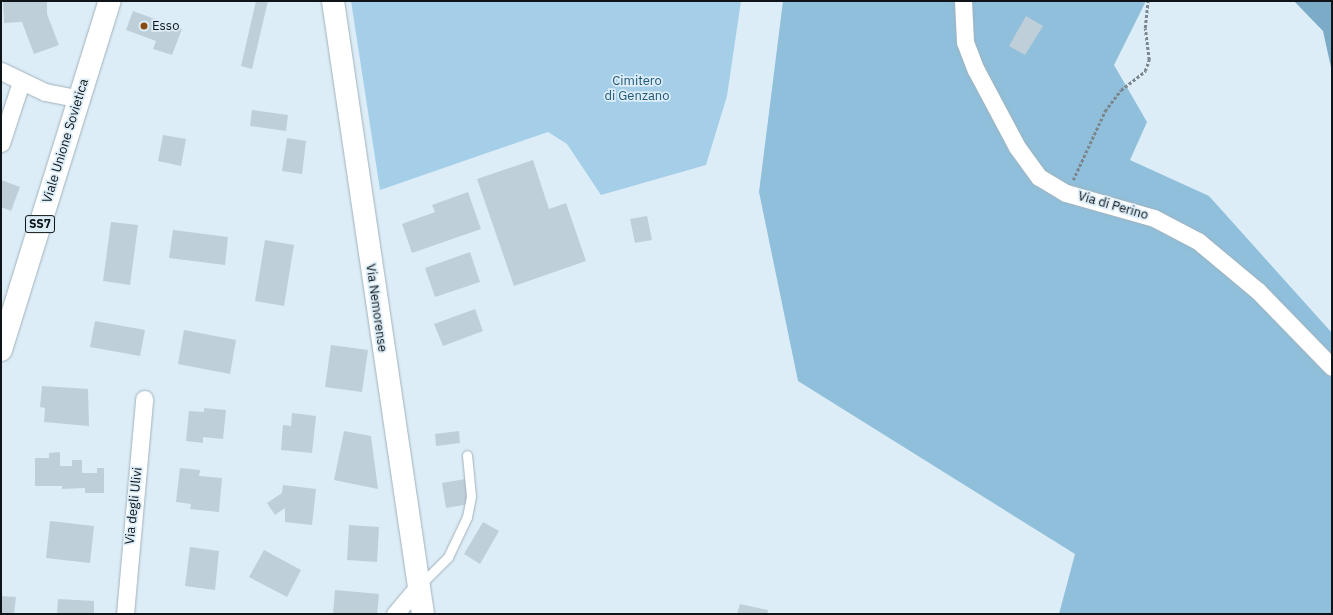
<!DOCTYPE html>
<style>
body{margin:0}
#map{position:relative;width:1333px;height:615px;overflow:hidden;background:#dcedf7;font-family:"IBM Plex Sans",sans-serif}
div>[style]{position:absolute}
.green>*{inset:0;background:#a5cfe8}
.forest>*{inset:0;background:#8fbfdb}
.water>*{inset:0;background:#7babc7}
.building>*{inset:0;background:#bfcfda}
.path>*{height:2.5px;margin-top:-1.25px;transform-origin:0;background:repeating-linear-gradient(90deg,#7b868d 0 3px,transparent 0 5px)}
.roads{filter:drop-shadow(0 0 1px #a2b2bc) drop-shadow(0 0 1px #a2b2bc)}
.lane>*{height:9px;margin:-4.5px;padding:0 4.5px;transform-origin:4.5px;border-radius:4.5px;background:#fff}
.street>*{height:17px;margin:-8.5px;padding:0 8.5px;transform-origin:8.5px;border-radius:8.5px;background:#fff}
.secondary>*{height:22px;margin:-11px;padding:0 11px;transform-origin:11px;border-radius:11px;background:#fff}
.primary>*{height:22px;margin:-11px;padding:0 11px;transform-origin:11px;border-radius:11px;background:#fff}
.dots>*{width:11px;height:11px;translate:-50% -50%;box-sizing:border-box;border:2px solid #dcedf7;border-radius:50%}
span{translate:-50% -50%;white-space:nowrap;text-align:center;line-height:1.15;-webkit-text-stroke:3.5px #dcedf7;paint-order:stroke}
.shield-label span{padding:1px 3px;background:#dcedf7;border:1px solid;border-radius:3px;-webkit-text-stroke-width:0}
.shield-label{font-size:12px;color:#0e1417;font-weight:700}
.poi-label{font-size:13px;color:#0e1417}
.left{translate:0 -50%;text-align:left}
.park-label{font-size:13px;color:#205977}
.street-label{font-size:13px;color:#0e1417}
.frame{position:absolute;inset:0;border:2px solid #0e1417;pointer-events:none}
</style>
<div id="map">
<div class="green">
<div style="clip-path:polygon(351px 1px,741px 1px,727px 96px,706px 165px,601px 195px,567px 144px,548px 132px,380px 190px)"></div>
</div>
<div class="forest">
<div style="clip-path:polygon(783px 1px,1146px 1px,1114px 65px,1147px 122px,1130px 160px,1209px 196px,1332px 333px,1332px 614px,1059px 614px,1075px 554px,798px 381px,759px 192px)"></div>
</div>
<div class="water">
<div style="clip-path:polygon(1294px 1px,1332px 1px,1332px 72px,1323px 31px)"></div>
</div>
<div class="building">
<div style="clip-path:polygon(3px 1px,47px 1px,47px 14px,59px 45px,34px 54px,22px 22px,4px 23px)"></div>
<div style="clip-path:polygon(256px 1px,268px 1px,252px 69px,241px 66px)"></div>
<div style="clip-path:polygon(133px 11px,182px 29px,172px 55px,153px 49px,156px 41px,126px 30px)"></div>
<div style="clip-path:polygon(1026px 16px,1043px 26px,1025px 55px,1009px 46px)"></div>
<div style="clip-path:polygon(252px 110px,288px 115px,286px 131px,250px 126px)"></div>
<div style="clip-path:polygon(163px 135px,186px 139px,181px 166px,158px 161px)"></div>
<div style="clip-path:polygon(287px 138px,306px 141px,302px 174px,282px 171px)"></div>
<div style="clip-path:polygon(533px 160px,549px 209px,566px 203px,586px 261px,514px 286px,477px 179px)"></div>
<div style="clip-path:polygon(1px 180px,20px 187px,11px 211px,1px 207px)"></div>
<div style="clip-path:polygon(468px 192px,481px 229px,412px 253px,402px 224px,435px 212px,432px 205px)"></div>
<div style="clip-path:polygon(647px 216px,652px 240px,635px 243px,630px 219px)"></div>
<div style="clip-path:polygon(111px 222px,138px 225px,130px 285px,103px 281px)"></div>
<div style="clip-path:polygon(173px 230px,228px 237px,225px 265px,169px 258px)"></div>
<div style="clip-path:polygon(265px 240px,294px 245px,284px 306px,255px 301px)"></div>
<div style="clip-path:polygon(470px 252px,480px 282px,435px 297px,425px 268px)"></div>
<div style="clip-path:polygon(475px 309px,483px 331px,443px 346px,434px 324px)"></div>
<div style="clip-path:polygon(95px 321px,145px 330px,140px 356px,90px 347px)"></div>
<div style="clip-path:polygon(184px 330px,236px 340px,230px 374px,178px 364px)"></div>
<div style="clip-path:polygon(331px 345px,368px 350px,362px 392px,325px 387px)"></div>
<div style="clip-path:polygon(42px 386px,88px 389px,89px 426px,44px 422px,45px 408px,40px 407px)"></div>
<div style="clip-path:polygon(204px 408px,226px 410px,223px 439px,203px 437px,203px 443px,186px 441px,189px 411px,204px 412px)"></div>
<div style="clip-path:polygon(292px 413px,316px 416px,312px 453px,281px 450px,283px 425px,291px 426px)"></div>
<div style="clip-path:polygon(344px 431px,371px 436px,378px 489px,334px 480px)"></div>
<div style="clip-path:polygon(459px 431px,460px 443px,436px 446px,435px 434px)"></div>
<div style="clip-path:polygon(60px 452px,60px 466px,72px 466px,72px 460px,82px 460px,82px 473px,97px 473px,97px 468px,104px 468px,104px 493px,85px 493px,85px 488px,62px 489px,62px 486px,35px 486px,35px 458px,49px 458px,49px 453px)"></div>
<div style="clip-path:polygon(180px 468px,200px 470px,199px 476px,222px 478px,219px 512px,190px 509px,191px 504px,176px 502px)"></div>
<div style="clip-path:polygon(465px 479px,469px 504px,446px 508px,442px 483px)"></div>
<div style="clip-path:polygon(283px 485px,316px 489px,312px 525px,285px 522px,285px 508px,275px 515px,267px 503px,282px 493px)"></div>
<div style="clip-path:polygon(50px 521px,94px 526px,90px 563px,46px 558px)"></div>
<div style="clip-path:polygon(483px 522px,499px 531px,480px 564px,464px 554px)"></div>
<div style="clip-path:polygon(349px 525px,379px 527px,377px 562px,347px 560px)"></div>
<div style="clip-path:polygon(190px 547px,219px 551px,215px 590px,185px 586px)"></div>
<div style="clip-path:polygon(264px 550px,301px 570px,287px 597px,249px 577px)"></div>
<div style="clip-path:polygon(335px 590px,379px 594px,377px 614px,333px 614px)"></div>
<div style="clip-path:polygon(1px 596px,16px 597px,14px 614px,1px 614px)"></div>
<div style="clip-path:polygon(58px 599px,94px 601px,94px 614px,57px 614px)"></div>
<div style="clip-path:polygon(740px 604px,768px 610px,767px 614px,737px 614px)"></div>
</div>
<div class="path">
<div style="left:1073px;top:180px;width:76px;rotate:-65.1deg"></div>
<div style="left:1105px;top:111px;width:26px;rotate:-53deg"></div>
<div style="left:1121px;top:90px;width:31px;rotate:-38deg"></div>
<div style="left:1145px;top:71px;width:12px;rotate:-70deg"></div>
<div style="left:1149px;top:60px;width:32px;rotate:-97deg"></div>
<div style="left:1145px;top:28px;width:27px;rotate:-84deg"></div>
</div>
<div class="roads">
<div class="lane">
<div style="left:420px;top:585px;width:40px;rotate:-45deg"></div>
<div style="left:448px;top:557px;width:44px;rotate:-64.6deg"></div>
<div style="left:467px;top:517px;width:21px;rotate:-79deg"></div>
<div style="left:471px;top:496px;width:41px;rotate:-95.6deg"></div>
</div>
<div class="street">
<div style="left:963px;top:1px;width:41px;rotate:87.2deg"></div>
<div style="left:965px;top:42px;width:30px;rotate:69deg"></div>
<div style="left:976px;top:70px;width:87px;rotate:62deg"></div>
<div style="left:1017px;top:147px;width:37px;rotate:54deg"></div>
<div style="left:1039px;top:177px;width:31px;rotate:31deg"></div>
<div style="left:1066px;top:193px;width:91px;rotate:15.9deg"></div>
<div style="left:1154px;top:218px;width:50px;rotate:27.6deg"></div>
<div style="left:1198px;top:241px;width:78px;rotate:39.8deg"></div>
<div style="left:1258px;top:291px;width:106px;rotate:45.8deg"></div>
<div style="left:1px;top:71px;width:49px;rotate:25.5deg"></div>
<div style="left:45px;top:92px;width:36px;rotate:11deg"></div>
<div style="left:1px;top:143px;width:64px;rotate:-71.8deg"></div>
<div style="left:125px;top:614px;width:216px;rotate:-84.9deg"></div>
<div style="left:395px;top:614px;width:35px;rotate:-50deg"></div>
</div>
<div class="secondary">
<div style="left:333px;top:1px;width:620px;rotate:81.65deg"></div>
</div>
<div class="primary">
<div style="left:1px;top:350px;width:366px;rotate:-72.7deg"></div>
</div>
</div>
<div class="dots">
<div style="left:144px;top:26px;background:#894912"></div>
</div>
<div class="shield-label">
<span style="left:40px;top:224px">SS7</span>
</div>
<div class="poi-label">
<span class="left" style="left:152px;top:26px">Esso</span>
</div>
<div class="park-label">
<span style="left:637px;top:89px">Cimitero<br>di Genzano</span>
</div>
<div class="street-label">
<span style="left:66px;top:141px;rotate:-73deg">Viale Unione Sovietica</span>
<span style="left:1113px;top:206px;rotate:16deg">Via di Perino</span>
<span style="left:376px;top:308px;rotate:82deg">Via Nemorense</span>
<span style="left:134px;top:506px;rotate:-84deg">Via degli Ulivi</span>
</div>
<div class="frame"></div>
</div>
